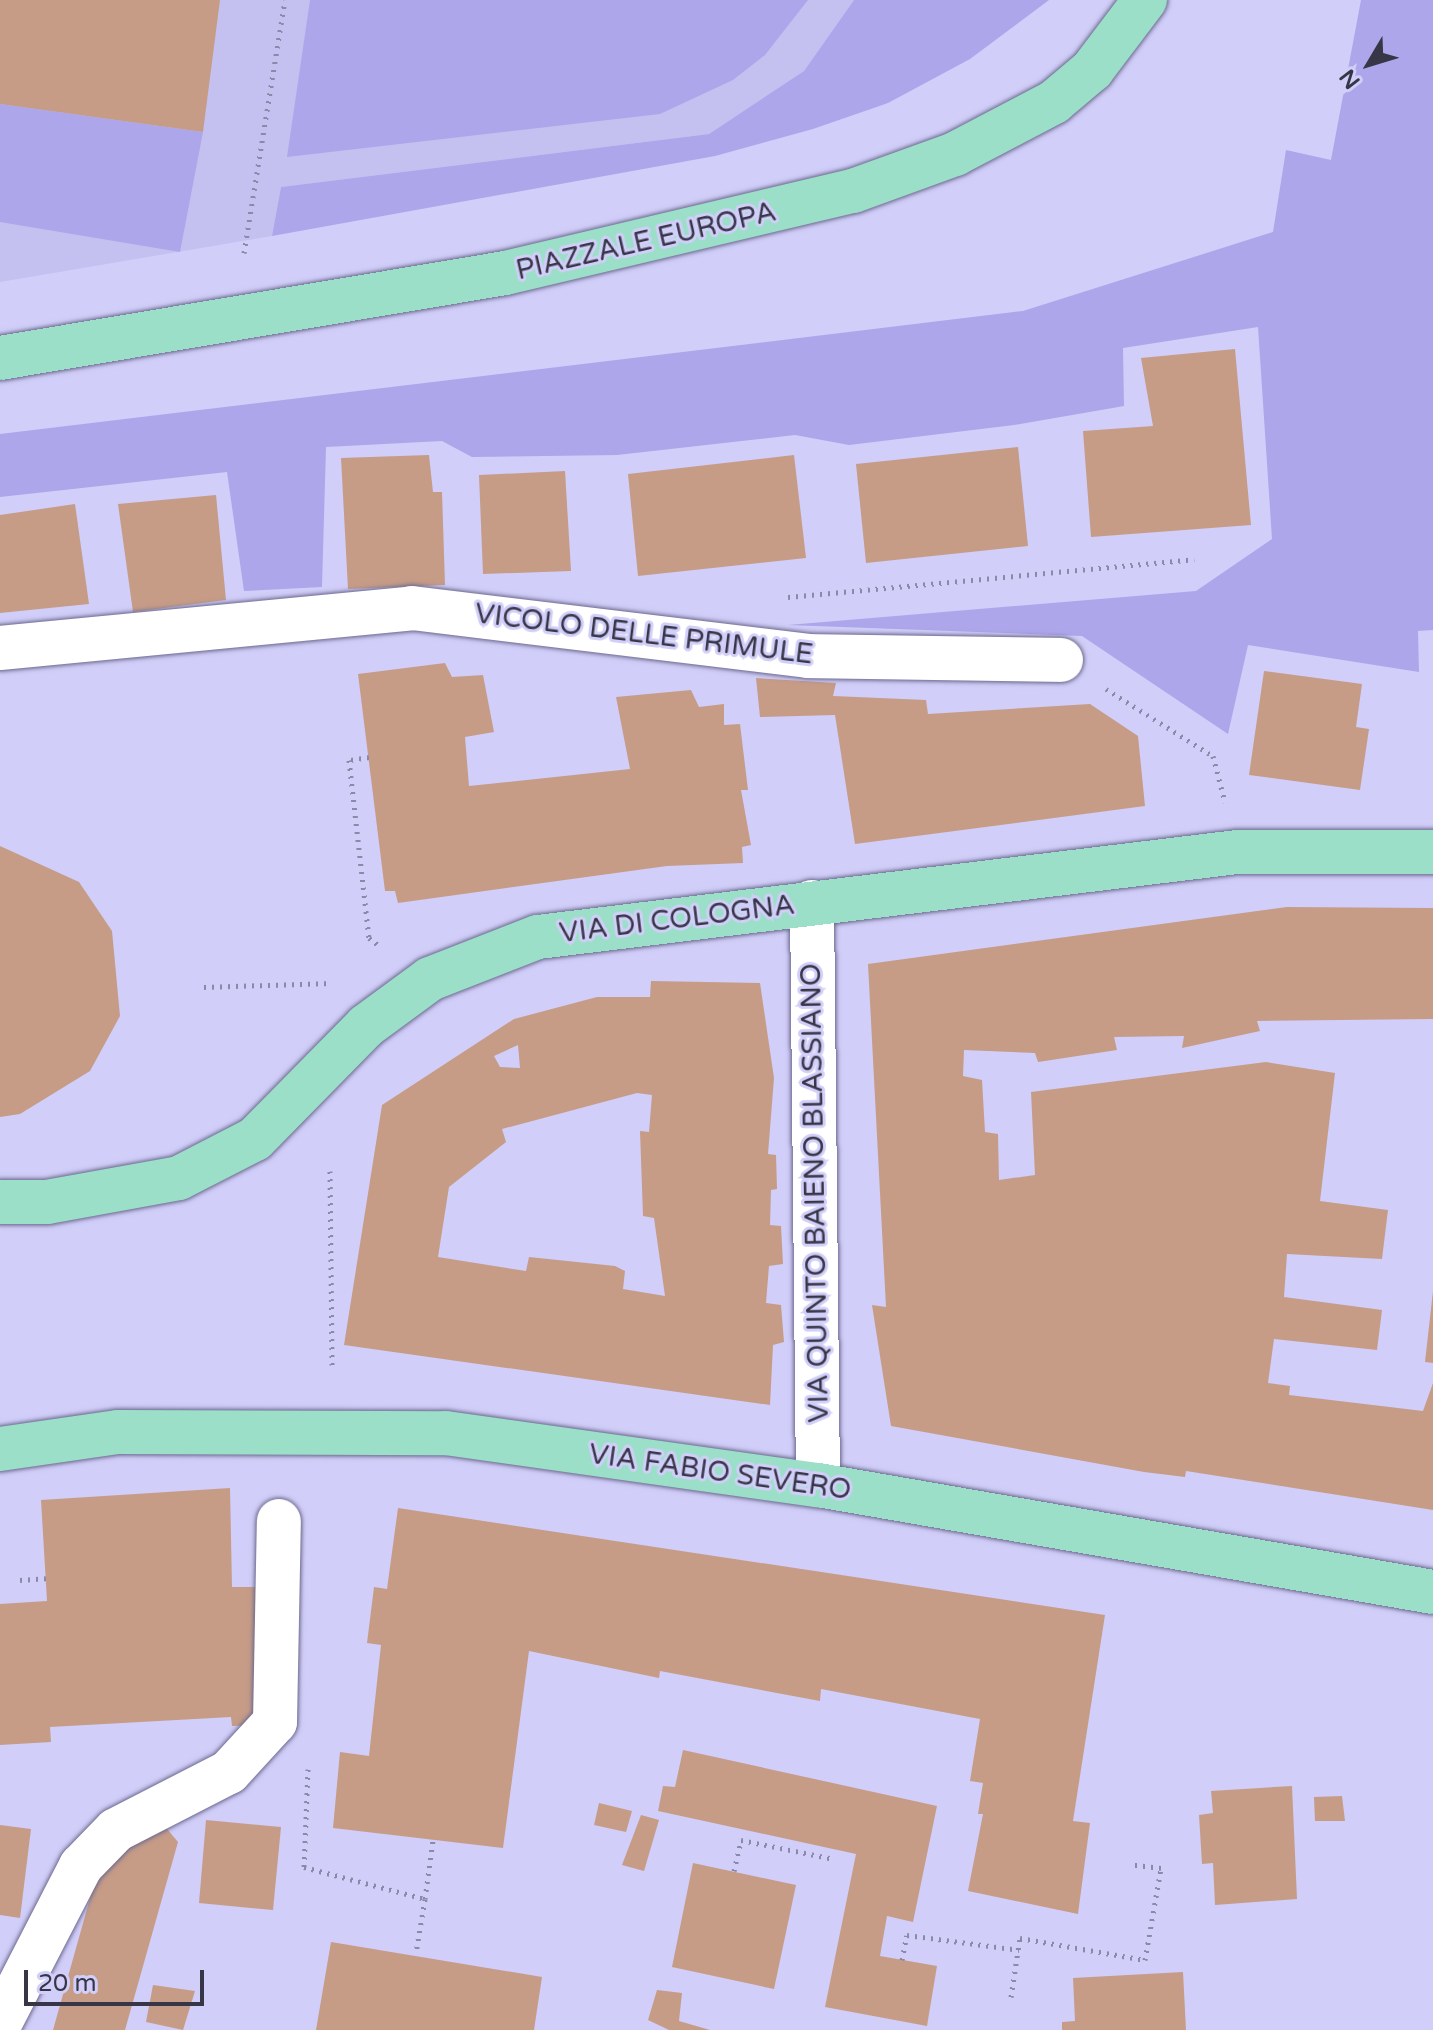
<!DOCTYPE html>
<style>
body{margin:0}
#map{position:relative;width:1433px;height:2030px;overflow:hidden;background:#d1cef9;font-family:"Varela Round",sans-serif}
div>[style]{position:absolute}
.built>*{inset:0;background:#c4c1f1}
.green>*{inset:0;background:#ada6eb}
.building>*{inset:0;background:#c69c87}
.path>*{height:5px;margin-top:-2.5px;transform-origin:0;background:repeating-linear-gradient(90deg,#8b89a8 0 2px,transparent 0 8px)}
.roads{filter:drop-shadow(0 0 2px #6c698f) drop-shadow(0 0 2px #6c698f)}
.minor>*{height:44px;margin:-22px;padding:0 22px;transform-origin:22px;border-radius:22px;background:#fff}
.major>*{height:44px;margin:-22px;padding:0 22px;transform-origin:22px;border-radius:22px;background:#9bdfc8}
span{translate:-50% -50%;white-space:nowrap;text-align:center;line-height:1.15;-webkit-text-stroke:6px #d1cef9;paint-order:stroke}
.street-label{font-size:28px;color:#373647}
.north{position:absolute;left:1329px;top:24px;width:80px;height:80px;-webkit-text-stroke:6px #d1cef9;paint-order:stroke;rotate:232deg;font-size:22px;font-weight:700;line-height:32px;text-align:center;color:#373647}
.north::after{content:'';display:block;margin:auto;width:28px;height:36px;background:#373647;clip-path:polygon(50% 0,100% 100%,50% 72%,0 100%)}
.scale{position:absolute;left:24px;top:1970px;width:180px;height:36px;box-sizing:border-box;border:4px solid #373647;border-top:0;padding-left:10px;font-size:24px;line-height:28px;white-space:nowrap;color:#373647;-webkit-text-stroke:6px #d1cef9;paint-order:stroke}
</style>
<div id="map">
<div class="built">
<div style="clip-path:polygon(0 0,854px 0,804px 71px,709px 134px,281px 187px,272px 236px,0 282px)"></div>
</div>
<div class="green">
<div style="clip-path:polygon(310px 0,808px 0,765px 55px,733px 80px,660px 114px,287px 157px)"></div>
<div style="clip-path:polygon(854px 0,1049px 0,970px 59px,888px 103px,813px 129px,715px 156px,272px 236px,281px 187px,709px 134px,804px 71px)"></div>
<div style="clip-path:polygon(1361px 0,1433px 0,1433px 630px,1418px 631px,1419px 672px,1248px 645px,1228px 734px,1082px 636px,788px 625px,1196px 591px,1272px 539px,1258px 327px,1123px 348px,1124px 406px,1014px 425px,849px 445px,795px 435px,617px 455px,472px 457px,442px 441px,326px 447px,322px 587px,244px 591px,227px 472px,0 497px,0 434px,1023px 311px,1273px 232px,1286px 150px,1331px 160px)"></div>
<div style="clip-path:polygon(0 104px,203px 132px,180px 252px,0 222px)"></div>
</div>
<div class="building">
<div style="clip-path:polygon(0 0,220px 0,203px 132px,0 104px)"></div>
<div style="clip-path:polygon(1235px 349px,1251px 525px,1091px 537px,1083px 431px,1153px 426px,1141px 358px)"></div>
<div style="clip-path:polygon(1018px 447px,1028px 546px,866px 563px,856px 464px)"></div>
<div style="clip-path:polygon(429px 455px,433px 492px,442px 492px,445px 585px,348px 589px,341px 458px)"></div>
<div style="clip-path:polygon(794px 455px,806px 558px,638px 576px,628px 474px)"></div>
<div style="clip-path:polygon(565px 471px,571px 571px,483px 574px,479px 475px)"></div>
<div style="clip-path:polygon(216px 495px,226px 600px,133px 612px,118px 504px)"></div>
<div style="clip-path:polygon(75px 504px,89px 604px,0 613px,0 515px)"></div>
<div style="clip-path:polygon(445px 663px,452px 677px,483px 675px,494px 732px,465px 737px,469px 786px,630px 769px,616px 697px,691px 690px,699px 707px,724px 704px,724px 725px,740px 724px,748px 790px,741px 790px,751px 845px,742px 847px,743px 863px,667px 866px,398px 903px,395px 891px,385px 891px,358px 674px)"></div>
<div style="clip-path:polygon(1264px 671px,1362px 684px,1356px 727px,1369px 729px,1360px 790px,1249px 775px)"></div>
<div style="clip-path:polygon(756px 678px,836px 683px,833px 696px,926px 700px,928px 714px,1090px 704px,1138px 736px,1145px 806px,855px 844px,835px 715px,760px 717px)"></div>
<div style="clip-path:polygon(0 846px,79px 882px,112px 931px,120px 1016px,90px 1071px,20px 1114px,0 1117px)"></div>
<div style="clip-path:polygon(1287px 907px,1433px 908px,1433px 1019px,1257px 1021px,1260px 1031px,1182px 1048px,1184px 1036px,1114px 1037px,1117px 1050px,1038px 1062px,1035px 1053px,964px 1050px,963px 1076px,982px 1080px,985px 1132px,998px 1134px,999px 1180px,1035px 1175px,1031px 1092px,1266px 1062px,1335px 1073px,1320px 1201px,1388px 1210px,1382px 1259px,1287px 1254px,1284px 1297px,1382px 1310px,1377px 1350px,1274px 1339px,1268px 1383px,1290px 1386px,1289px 1395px,1423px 1411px,1433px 1383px,1433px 1510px,1186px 1471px,1185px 1477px,1144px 1472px,891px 1426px,872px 1305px,886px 1307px,868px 964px)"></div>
<div style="clip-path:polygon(evenodd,651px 981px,760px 983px,774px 1078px,768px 1154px,776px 1155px,777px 1189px,771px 1190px,770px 1225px,781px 1226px,783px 1264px,769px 1266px,766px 1303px,781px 1305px,784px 1342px,773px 1345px,770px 1405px,344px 1345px,382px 1105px,514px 1019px,597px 997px,650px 997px,651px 981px,518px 1045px,520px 1068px,500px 1067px,494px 1056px,518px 1045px,651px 981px,637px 1093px,652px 1095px,649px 1132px,640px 1131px,643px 1216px,654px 1218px,665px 1296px,623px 1289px,625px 1271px,615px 1266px,529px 1257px,526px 1271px,438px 1257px,449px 1187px,506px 1142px,502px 1129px,637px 1093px)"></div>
<div style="clip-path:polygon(1433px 1291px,1433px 1363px,1425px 1362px)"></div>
<div style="clip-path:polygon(230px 1488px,232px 1587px,264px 1587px,261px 1725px,232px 1726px,231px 1717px,50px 1727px,51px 1742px,0 1745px,0 1604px,47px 1601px,41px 1500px)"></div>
<div style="clip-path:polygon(398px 1508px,1105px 1615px,1073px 1821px,1090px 1823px,1078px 1914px,968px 1891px,983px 1814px,978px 1814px,983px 1783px,970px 1781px,980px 1719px,821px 1689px,820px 1701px,660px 1671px,659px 1678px,529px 1651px,503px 1848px,333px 1828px,340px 1752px,369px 1756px,381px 1645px,367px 1643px,374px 1587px,387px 1589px)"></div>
<div style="clip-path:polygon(683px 1750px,937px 1806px,913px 1922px,887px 1916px,880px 1956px,937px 1966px,927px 2026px,825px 2007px,856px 1854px,658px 1811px,663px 1786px,675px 1787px)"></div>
<div style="clip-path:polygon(1292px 1786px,1297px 1899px,1215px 1905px,1213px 1863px,1202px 1864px,1199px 1815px,1213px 1813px,1211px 1791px)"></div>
<div style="clip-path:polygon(1342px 1796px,1345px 1821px,1315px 1821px,1314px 1797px)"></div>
<div style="clip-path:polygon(599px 1803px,632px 1811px,626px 1832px,594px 1825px)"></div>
<div style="clip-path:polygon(641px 1815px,659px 1820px,644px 1871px,622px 1865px)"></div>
<div style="clip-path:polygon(157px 1817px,178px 1842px,125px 2030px,53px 2030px,96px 1877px)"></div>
<div style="clip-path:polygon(206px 1820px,281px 1827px,273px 1910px,199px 1903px)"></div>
<div style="clip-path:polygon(0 1825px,31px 1829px,20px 1918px,0 1915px)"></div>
<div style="clip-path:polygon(693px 1863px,796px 1885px,774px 1989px,672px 1967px)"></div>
<div style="clip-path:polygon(331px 1942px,542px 1977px,534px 2030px,316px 2030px)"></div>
<div style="clip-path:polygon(1183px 1972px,1186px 2030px,1062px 2030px,1062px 2022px,1075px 2021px,1073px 1978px)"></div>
<div style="clip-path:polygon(153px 1985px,195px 1991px,183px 2030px,146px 2022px)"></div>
<div style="clip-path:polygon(657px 1990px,682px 1993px,679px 2021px,710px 2030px,669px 2030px,648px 2020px)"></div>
</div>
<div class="path">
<div style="left:244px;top:253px;width:256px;rotate:-80.8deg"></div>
<div style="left:788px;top:597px;width:408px;rotate:-5.3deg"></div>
<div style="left:1106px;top:689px;width:126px;rotate:32.1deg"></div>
<div style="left:1213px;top:756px;width:48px;rotate:75.4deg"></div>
<div style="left:369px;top:757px;width:20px;rotate:171deg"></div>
<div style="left:349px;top:760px;width:179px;rotate:83.6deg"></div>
<div style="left:369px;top:938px;width:15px;rotate:37deg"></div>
<div style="left:204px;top:987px;width:128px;rotate:-1.8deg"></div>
<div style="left:330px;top:1171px;width:194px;rotate:89.4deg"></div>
<div style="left:20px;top:1580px;width:26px;rotate:-4deg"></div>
<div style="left:308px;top:1769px;width:98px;rotate:92.3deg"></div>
<div style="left:304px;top:1867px;width:125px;rotate:14.8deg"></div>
<div style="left:425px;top:1899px;width:55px;rotate:99.5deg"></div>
<div style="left:734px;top:1871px;width:32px;rotate:-77deg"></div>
<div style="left:741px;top:1840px;width:95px;rotate:11.5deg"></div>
<div style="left:425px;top:1899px;width:60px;rotate:-82.3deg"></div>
<div style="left:902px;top:1960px;width:25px;rotate:-79deg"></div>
<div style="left:907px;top:1935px;width:113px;rotate:7.6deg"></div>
<div style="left:1011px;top:1997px;width:60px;rotate:-81.3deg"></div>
<div style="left:1020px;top:1938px;width:127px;rotate:10deg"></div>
<div style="left:1145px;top:1960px;width:93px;rotate:-80.1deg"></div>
<div style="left:1161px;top:1868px;width:31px;rotate:-173deg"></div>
</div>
<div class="roads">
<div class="minor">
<div style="left:0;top:648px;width:414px;rotate:-5.5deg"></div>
<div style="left:412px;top:608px;width:399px;rotate:6.9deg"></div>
<div style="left:808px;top:656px;width:253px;rotate:0.9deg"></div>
<div style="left:812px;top:902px;width:583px;rotate:89.41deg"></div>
<div style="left:0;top:2023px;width:177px;rotate:-62.7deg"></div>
<div style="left:81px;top:1866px;width:50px;rotate:-45.8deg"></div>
<div style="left:116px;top:1830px;width:127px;rotate:-27.2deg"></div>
<div style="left:229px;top:1772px;width:68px;rotate:-47.4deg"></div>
<div style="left:275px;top:1722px;width:201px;rotate:-88.9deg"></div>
</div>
<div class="major">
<div style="left:0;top:358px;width:512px;rotate:-9.55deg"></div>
<div style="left:505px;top:273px;width:358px;rotate:-13.3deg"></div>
<div style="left:853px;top:191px;width:109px;rotate:-19.9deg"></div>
<div style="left:955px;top:154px;width:112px;rotate:-27.7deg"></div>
<div style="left:1054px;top:102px;width:50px;rotate:-40.1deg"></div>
<div style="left:1092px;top:70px;width:88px;rotate:-52.9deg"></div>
<div style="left:0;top:1202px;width:47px"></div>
<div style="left:47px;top:1202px;width:134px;rotate:-10.3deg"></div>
<div style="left:179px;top:1178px;width:85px;rotate:-27.2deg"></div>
<div style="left:255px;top:1139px;width:158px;rotate:-45.5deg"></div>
<div style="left:366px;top:1026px;width:79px;rotate:-36.3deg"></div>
<div style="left:430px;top:979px;width:116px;rotate:-21.3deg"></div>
<div style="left:538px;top:937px;width:704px;rotate:-6.93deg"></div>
<div style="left:1237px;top:852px;width:196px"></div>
<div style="left:0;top:1449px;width:119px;rotate:-8.2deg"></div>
<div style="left:118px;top:1432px;width:328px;rotate:0.2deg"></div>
<div style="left:446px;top:1433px;width:376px;rotate:8deg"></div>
<div style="left:818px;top:1485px;width:624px;rotate:9.87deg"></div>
</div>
</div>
<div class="street-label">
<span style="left:646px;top:241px;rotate:-13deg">PIAZZALE EUROPA</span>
<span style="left:644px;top:634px;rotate:7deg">VICOLO DELLE PRIMULE</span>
<span style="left:677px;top:919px;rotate:-7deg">VIA DI COLOGNA</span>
<span style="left:815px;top:1193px;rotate:-91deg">VIA QUINTO BAIENO BLASSIANO</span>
<span style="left:720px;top:1472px;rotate:8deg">VIA FABIO SEVERO</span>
</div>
<div class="north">N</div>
<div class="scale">20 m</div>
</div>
